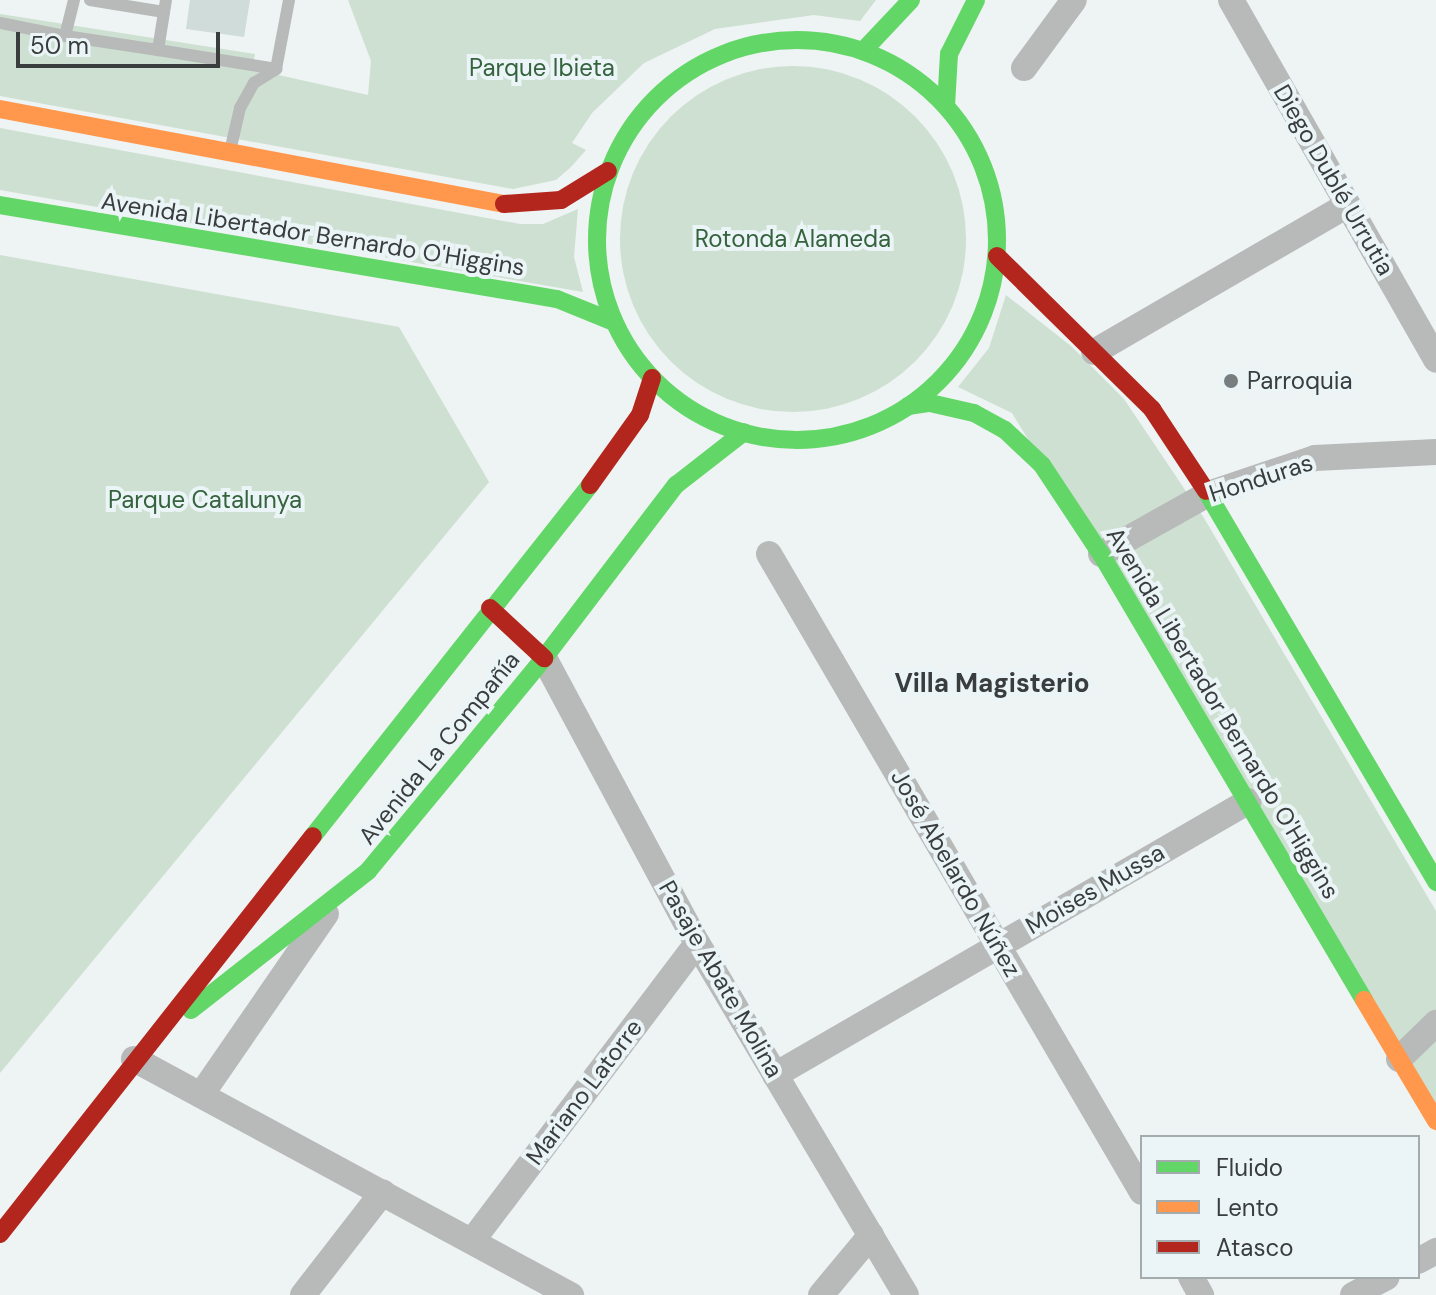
<!DOCTYPE html>
<meta charset="utf-8">
<style>
body{margin:0}
#map{position:relative;width:1436px;height:1295px;overflow:hidden;background:#eef3f3;font-family:"DM Sans",sans-serif}
div>[style]{position:absolute}
.green>*{inset:0;background:#cde0d1}
.round{border-radius:50%}
.building>*{inset:0;background:#d0dcda}
.lane>*{height:12px;margin:-6px;padding:0 6px;transform-origin:6px;border-radius:6px;background:#b8baba}
.street>*{height:26px;margin:-13px;padding:0 13px;transform-origin:13px;border-radius:13px;background:#b8baba}
.fast>*{height:18px;margin:-9px;padding:0 9px;transform-origin:9px;border-radius:9px;background:#63d668}
.fast>.ring{margin:-9px;padding:0;box-sizing:content-box;background:none;border:18px solid #63d668;border-radius:50%}
.slow>*{height:18px;margin:-9px;padding:0 9px;transform-origin:9px;border-radius:9px;background:#ff974d}
.jam>*{height:18px;margin:-9px;padding:0 9px;transform-origin:9px;border-radius:9px;background:#b3261e}
.dots>*{width:22px;height:22px;translate:-50% -50%;box-sizing:border-box;border:4px solid #ebf4f6;border-radius:50%}
span{translate:-50% -50%;white-space:nowrap;text-align:center;line-height:1.15;-webkit-text-stroke:8px #ebf4f6;paint-order:stroke}
.park-label{font-size:24px;color:#35633d}
.street-label{font-size:24px;color:#393d3e}
.poi-label{font-size:24px;color:#393d3e}
.left{translate:0 -50%;text-align:left}
.neighbourhood-label{font-size:26px;color:#393d3e;font-weight:700}
.legend{position:absolute;left:1140px;top:1135px;width:280px;height:144px;box-sizing:border-box;background:#ebf4f6;border:2px solid #a4abac;margin:0;padding:10px 14px;list-style:none;font-size:24px;color:#393d3e}
.legend li{display:flex;align-items:center;gap:16px;height:40px}
.legend b{width:40px;border:2px solid #a4abac}
.scale{position:absolute;left:16px;top:32px;width:204px;height:36px;box-sizing:border-box;border:4px solid #393d3e;border-top:0;padding-left:10px;font-size:24px;line-height:28px;white-space:nowrap;color:#393d3e;-webkit-text-stroke:6px #ebf4f6;paint-order:stroke}
</style>
<div id="map">
<div class="green">
<div style="clip-path:polygon(348px 0,876px 0,860px 21px,814px 15px,715px 29px,644px 63px,592px 113px,572px 143px,586px 150px,571px 167px,556px 180px,513px 189px,0 96px,0 14px,255px 54px,252px 69px,368px 95px,371px 61px)"></div>
<div class="round" style="left:620px;top:66px;width:346px;height:346px"></div>
<div style="clip-path:polygon(0 128px,520px 224px,543px 224px,578px 209px,574px 257px,583px 292px,0 190px)"></div>
<div style="clip-path:polygon(0 255px,399px 327px,489px 482px,0 1073px)"></div>
<div style="clip-path:polygon(1006px 295px,1071px 346px,1124px 399px,1204px 518px,1436px 911px,1436px 1106px,1012px 413px,958px 387px,989px 348px)"></div>
</div>
<div class="building">
<div style="clip-path:polygon(190px 0,250px 0,244px 37px,186px 29px)"></div>
</div>
<div class="lane">
<div style="left:74px;top:0;width:37px;rotate:104deg"></div>
<div style="left:65px;top:36px;width:94px;rotate:8.6deg"></div>
<div style="left:90px;top:0;width:75px;rotate:9.2deg"></div>
<div style="left:166px;top:0;width:51px;rotate:99.1deg"></div>
<div style="left:158px;top:50px;width:120px;rotate:9.1deg"></div>
<div style="left:0;top:23px;width:66px;rotate:11.3deg"></div>
<div style="left:231px;top:147px;width:40px;rotate:-77deg"></div>
<div style="left:240px;top:108px;width:29px;rotate:-61deg"></div>
<div style="left:254px;top:83px;width:26px;rotate:-32deg"></div>
<div style="left:276px;top:69px;width:70px;rotate:-79.3deg"></div>
</div>
<div class="street">
<div style="left:1231px;top:0;width:414px;rotate:60.3deg"></div>
<div style="left:1024px;top:68px;width:84px;rotate:-53.7deg"></div>
<div style="left:1094px;top:352px;width:293px;rotate:-30.1deg"></div>
<div style="left:769px;top:554px;width:739px;rotate:59.69deg"></div>
<div style="left:1101px;top:554px;width:123px;rotate:-29.3deg"></div>
<div style="left:1208px;top:494px;width:113px;rotate:-18.6deg"></div>
<div style="left:1315px;top:458px;width:121px;rotate:-2.8deg"></div>
<div style="left:544px;top:658px;width:323px;rotate:61.8deg"></div>
<div style="left:697px;top:943px;width:409px;rotate:59.3deg"></div>
<div style="left:134px;top:1059px;width:497px;rotate:28.4deg"></div>
<div style="left:1399px;top:1059px;width:52px;rotate:-44.2deg"></div>
<div style="left:775px;top:1075px;width:547px;rotate:-30.03deg"></div>
<div style="left:201px;top:1095px;width:220px;rotate:-55.4deg"></div>
<div style="left:472px;top:1241px;width:373px;rotate:-52.9deg"></div>
<div style="left:1418px;top:1261px;width:21px;rotate:-29deg"></div>
<div style="left:1191px;top:1277px;width:21px;rotate:61deg"></div>
<div style="left:303px;top:1295px;width:130px;rotate:-52.2deg"></div>
<div style="left:821px;top:1295px;width:78px;rotate:-50.2deg"></div>
<div style="left:1353px;top:1295px;width:38px;rotate:-28deg"></div>
</div>
<div class="fast">
<div class="ring" style="left:597px;top:40px;width:382px;height:382px"></div>
<div style="left:863px;top:51px;width:70px;rotate:-46.7deg"></div>
<div style="left:946px;top:106px;width:52px;rotate:-86.7deg"></div>
<div style="left:949px;top:54px;width:60px;rotate:-63.4deg"></div>
<div style="left:0;top:205px;width:565px;rotate:9.58deg"></div>
<div style="left:557px;top:299px;width:61px;rotate:22deg"></div>
<div style="left:908px;top:406px;width:22px;rotate:-8deg"></div>
<div style="left:930px;top:403px;width:45px;rotate:12.8deg"></div>
<div style="left:974px;top:413px;width:35px;rotate:29deg"></div>
<div style="left:1005px;top:430px;width:51px;rotate:43.4deg"></div>
<div style="left:1042px;top:465px;width:107px;rotate:56.5deg"></div>
<div style="left:1101px;top:554px;width:518px;rotate:59.47deg"></div>
<div style="left:1206px;top:491px;width:454px;rotate:59.5deg"></div>
<div style="left:313px;top:836px;width:447px;rotate:-51.7deg"></div>
<div style="left:191px;top:1010px;width:225px;rotate:-38.1deg"></div>
<div style="left:368px;top:871px;width:276px;rotate:-50.4deg"></div>
<div style="left:544px;top:658px;width:218px;rotate:-52.7deg"></div>
<div style="left:676px;top:485px;width:86px;rotate:-37.9deg"></div>
</div>
<div class="slow">
<div style="left:0;top:109px;width:513px;rotate:10.67deg"></div>
<div style="left:1364px;top:1000px;width:141px;rotate:59.2deg"></div>
</div>
<div class="jam">
<div style="left:504px;top:204px;width:57px;rotate:-4deg"></div>
<div style="left:561px;top:200px;width:55px;rotate:-31.7deg"></div>
<div style="left:997px;top:256px;width:218px;rotate:44.6deg"></div>
<div style="left:1152px;top:409px;width:98px;rotate:56.6deg"></div>
<div style="left:590px;top:485px;width:86px;rotate:-54.5deg"></div>
<div style="left:640px;top:415px;width:39px;rotate:-72deg"></div>
<div style="left:490px;top:608px;width:74px;rotate:42.8deg"></div>
<div style="left:0;top:1234px;width:506px;rotate:-51.82deg"></div>
</div>
<div class="dots">
<div style="left:1231px;top:381px;background:#787d7d"></div>
</div>
<div class="park-label">
<span style="left:542px;top:68px">Parque Ibieta</span>
<span style="left:793px;top:239px">Rotonda Alameda</span>
<span style="left:205px;top:500px">Parque Catalunya</span>
</div>
<div class="street-label">
<span style="left:1334px;top:180px;rotate:60deg">Diego Dublé Urrutia</span>
<span style="left:313px;top:234px;rotate:9deg">Avenida Libertador Bernardo O'Higgins</span>
<span style="left:1261px;top:478px;rotate:-18deg">Honduras</span>
<span style="left:1223px;top:713px;rotate:59deg">Avenida Libertador Bernardo O'Higgins</span>
<span style="left:439px;top:748px;rotate:-51deg">Avenida La Compañía</span>
<span style="left:956px;top:873px;rotate:60deg">José Abelardo Núñez</span>
<span style="left:1095px;top:889px;rotate:-30deg">Moises Mussa</span>
<span style="left:721px;top:979px;rotate:60deg">Pasaje Abate Molina</span>
<span style="left:584px;top:1092px;rotate:-53deg">Mariano Latorre</span>
</div>
<div class="poi-label">
<span class="left" style="left:1247px;top:381px">Parroquia</span>
</div>
<div class="neighbourhood-label">
<span style="left:992px;top:684px">Villa Magisterio</span>
</div>
<ul class="legend">
<li><b style="height:10px;background:#63d668"></b>Fluido</li>
<li><b style="height:10px;background:#ff974d"></b>Lento</li>
<li><b style="height:10px;background:#b3261e"></b>Atasco</li>
</ul>
<div class="scale">50 m</div>
</div>
